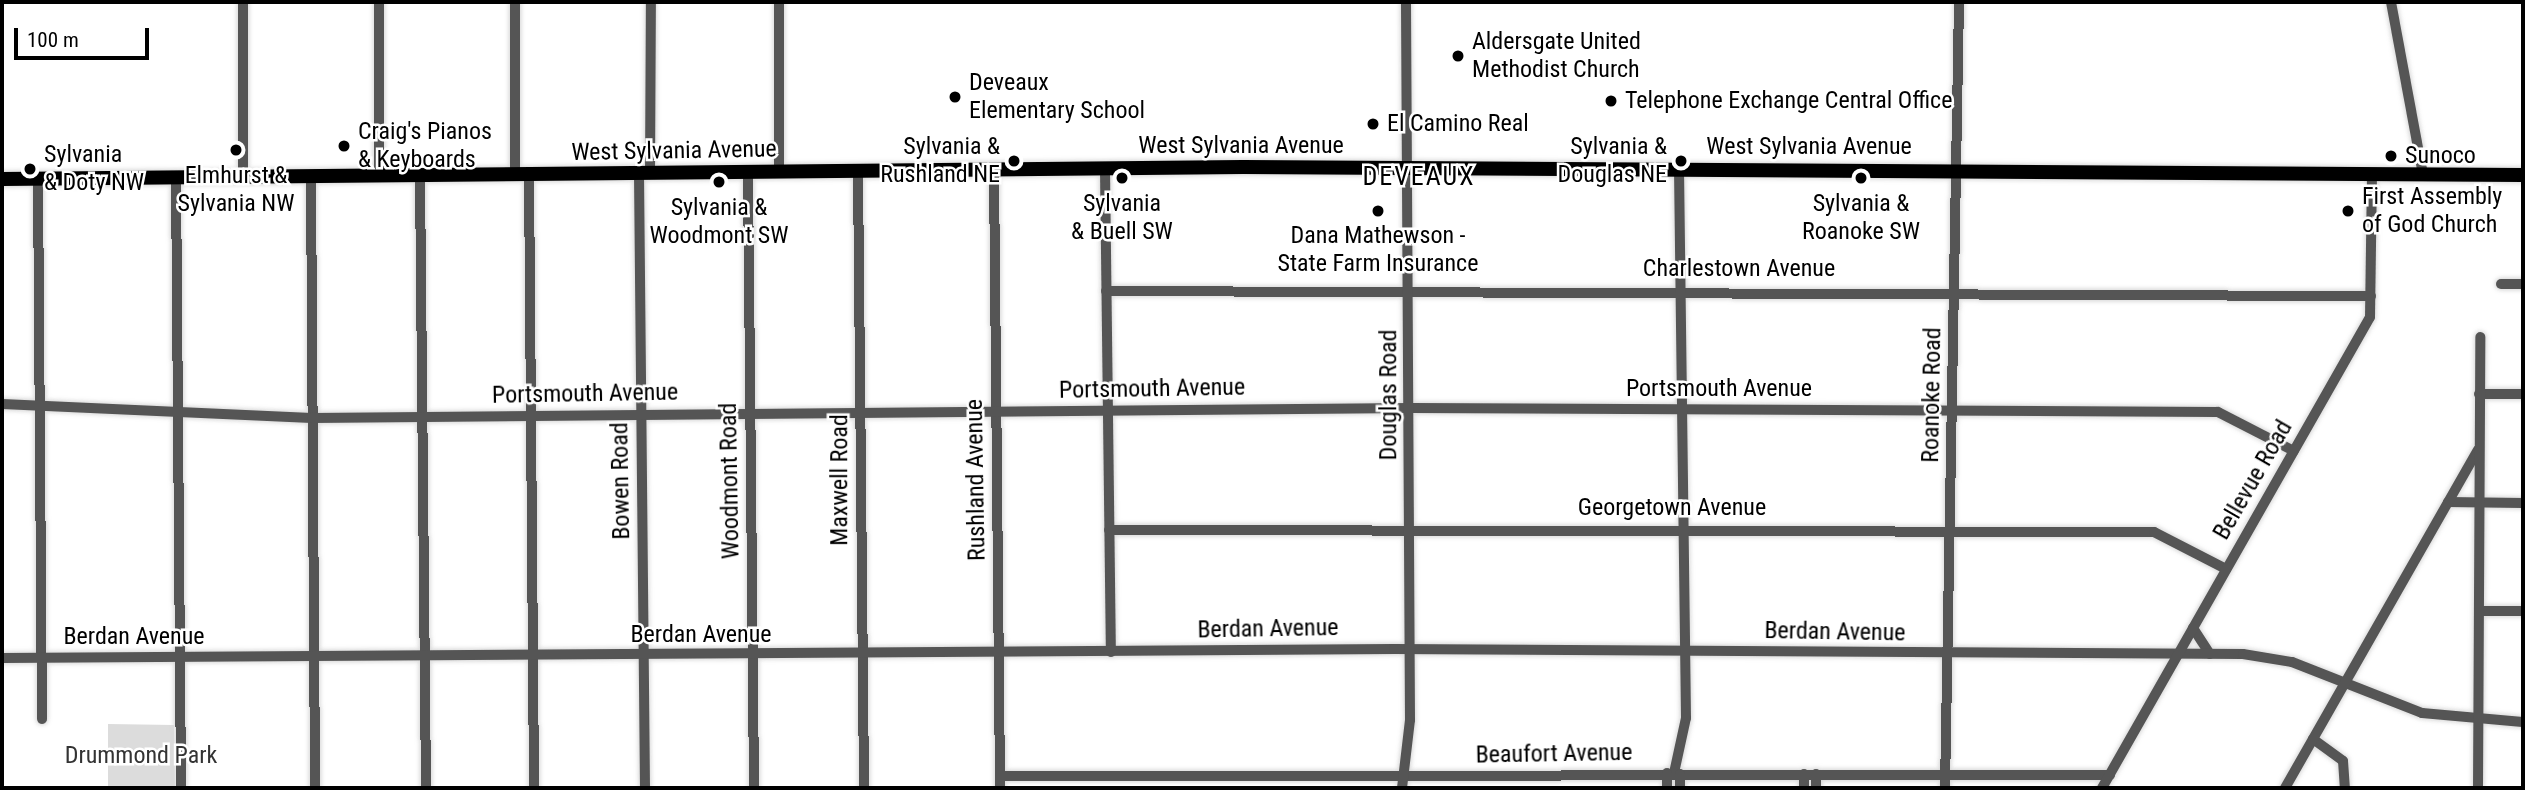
<!DOCTYPE html>
<style>
body{margin:0}
#map{position:relative;width:2525px;height:790px;overflow:hidden;background:#fff;font-family:"Roboto Condensed",sans-serif}
div>[style]{position:absolute}
.green>*{inset:0;background:#dcdcdc}
.roads{filter:drop-shadow(0 0 2px #dbdbdb) drop-shadow(0 0 2px #dbdbdb)}
.minor>*{height:10px;margin:-5px;padding:0 5px;transform-origin:5px;border-radius:5px;background:#555}
.major>*{height:14px;margin:-7px;padding:0 7px;transform-origin:7px;border-radius:7px;background:#000}
.dots>*{width:19px;height:19px;translate:-50% -50%;box-sizing:border-box;border:4px solid #fff;border-radius:50%}
span{translate:-50% -50%;white-space:nowrap;text-align:center;line-height:1.15;-webkit-text-stroke:5px #fff;paint-order:stroke}
.poi-label{font-size:24px;color:#000}
.left{translate:0 -50%;text-align:left}
.right{translate:-100% -50%;text-align:right}
.street-label{font-size:24px;color:#000}
.park-label{font-size:24px;color:#333}
.neighbourhood-label{font-size:26px;color:#000;letter-spacing:2px}
.frame{position:absolute;inset:0;border:4px solid #000;pointer-events:none}
.scale{position:absolute;left:14px;top:28px;width:135px;height:32px;box-sizing:border-box;border:4px solid #000;border-top:0;padding-left:9px;font-size:21px;line-height:24px;white-space:nowrap;color:#000;-webkit-text-stroke:5px #fff;paint-order:stroke}
</style>
<div id="map">
<div class="green">
<div style="clip-path:polygon(108px 724px,174px 725px,175px 788px,108px 788px)"></div>
</div>
<div class="roads">
<div class="minor">
<div style="left:243px;top:2px;width:175px;rotate:90deg"></div>
<div style="left:379px;top:2px;width:174px;rotate:90deg"></div>
<div style="left:515px;top:2px;width:173px;rotate:90deg"></div>
<div style="left:779px;top:2px;width:171px;rotate:90deg"></div>
<div style="left:2391px;top:2px;width:175px;rotate:79.5deg"></div>
<div style="left:1105px;top:170px;width:482px;rotate:89.3deg"></div>
<div style="left:994px;top:171px;width:617px;rotate:89.44deg"></div>
<div style="left:858px;top:172px;width:616px;rotate:89.44deg"></div>
<div style="left:748px;top:173px;width:615px;rotate:89.44deg"></div>
<div style="left:639px;top:174px;width:614px;rotate:89.44deg"></div>
<div style="left:650px;top:174px;width:172px;rotate:-89.7deg"></div>
<div style="left:529px;top:175px;width:613px;rotate:89.53deg"></div>
<div style="left:420px;top:176px;width:612px;rotate:89.44deg"></div>
<div style="left:176px;top:177px;width:611px;rotate:89.53deg"></div>
<div style="left:311px;top:177px;width:611px;rotate:89.62deg"></div>
<div style="left:38px;top:178px;width:541px;rotate:89.58deg"></div>
<div style="left:2501px;top:284px;width:22px"></div>
<div style="left:1106px;top:291px;width:1265px;rotate:0.23deg"></div>
<div style="left:2479px;top:394px;width:44px"></div>
<div style="left:2px;top:404px;width:310px;rotate:2.6deg"></div>
<div style="left:312px;top:418px;width:1099px;rotate:-0.52deg"></div>
<div style="left:1411px;top:408px;width:807px;rotate:0.28deg"></div>
<div style="left:2218px;top:412px;width:85px;rotate:27.2deg"></div>
<div style="left:2448px;top:502px;width:75px;rotate:0.8deg"></div>
<div style="left:1109px;top:530px;width:1045px;rotate:0.11deg"></div>
<div style="left:2154px;top:532px;width:81px;rotate:27.2deg"></div>
<div style="left:2479px;top:611px;width:44px"></div>
<div style="left:2193px;top:628px;width:31px;rotate:57deg"></div>
<div style="left:2px;top:658px;width:1392px;rotate:-0.37deg"></div>
<div style="left:1394px;top:649px;width:849px;rotate:0.34deg"></div>
<div style="left:2243px;top:654px;width:50px;rotate:9.3deg"></div>
<div style="left:2292px;top:662px;width:140px;rotate:21.4deg"></div>
<div style="left:2422px;top:713px;width:101px;rotate:5.1deg"></div>
<div style="left:2313px;top:739px;width:37px;rotate:36deg"></div>
<div style="left:2343px;top:761px;width:27px;rotate:86deg"></div>
<div style="left:1674px;top:773px;width:56px;rotate:-77.7deg"></div>
<div style="left:1686px;top:718px;width:549px;rotate:-90.73deg"></div>
<div style="left:1804px;top:774px;width:14px;rotate:90deg"></div>
<div style="left:1816px;top:774px;width:14px;rotate:90deg"></div>
<div style="left:1000px;top:776px;width:1110px;rotate:-0.05deg"></div>
<div style="left:1402px;top:788px;width:68px;rotate:-83.3deg"></div>
<div style="left:1410px;top:720px;width:718px;rotate:-90.32deg"></div>
<div style="left:1667px;top:788px;width:15px;rotate:-90deg"></div>
<div style="left:1680px;top:788px;width:14px;rotate:-90deg"></div>
<div style="left:1945px;top:788px;width:786px;rotate:-88.98deg"></div>
<div style="left:2102px;top:788px;width:542px;rotate:-60.36deg"></div>
<div style="left:2370px;top:317px;width:143px;rotate:-89.2deg"></div>
<div style="left:2285px;top:788px;width:389px;rotate:-60.3deg"></div>
<div style="left:2478px;top:788px;width:451px;rotate:-89.7deg"></div>
</div>
<div class="major">
<div style="left:2px;top:179px;width:1241px;rotate:-0.55deg"></div>
<div style="left:1243px;top:167px;width:1280px;rotate:0.36deg"></div>
</div>
</div>
<div class="dots">
<div style="left:1458px;top:56px;background:#000"></div>
<div style="left:955px;top:97px;background:#000"></div>
<div style="left:1611px;top:101px;background:#000"></div>
<div style="left:1373px;top:124px;background:#000"></div>
<div style="left:344px;top:146px;background:#000"></div>
<div style="left:236px;top:150px;background:#000"></div>
<div style="left:2391px;top:156px;background:#000"></div>
<div style="left:1014px;top:161px;background:#000"></div>
<div style="left:1681px;top:161px;background:#000"></div>
<div style="left:30px;top:169px;background:#000"></div>
<div style="left:1122px;top:178px;background:#000"></div>
<div style="left:1861px;top:178px;background:#000"></div>
<div style="left:719px;top:182px;background:#000"></div>
<div style="left:1378px;top:211px;background:#000"></div>
<div style="left:2348px;top:211px;background:#000"></div>
</div>
<div class="poi-label">
<span class="left" style="left:1472px;top:56px">Aldersgate United<br>Methodist Church</span>
<span class="left" style="left:969px;top:97px">Deveaux<br>Elementary School</span>
<span class="left" style="left:1625px;top:101px">Telephone Exchange Central Office</span>
<span class="left" style="left:1387px;top:124px">El Camino Real</span>
<span class="left" style="left:358px;top:146px">Craig's Pianos<br>&amp; Keyboards</span>
<span class="right" style="left:1000px;top:161px">Sylvania &amp;<br>Rushland NE</span>
<span class="right" style="left:1667px;top:161px">Sylvania &amp;<br>Douglas NE</span>
<span class="left" style="left:44px;top:169px">Sylvania<br>&amp; Doty NW</span>
<span class="left" style="left:2405px;top:156px">Sunoco</span>
<span style="left:236px;top:190px">Elmhurst &amp;<br>Sylvania NW</span>
<span class="left" style="left:2362px;top:211px">First Assembly<br>of God Church</span>
<span style="left:1122px;top:218px">Sylvania<br>&amp; Buell SW</span>
<span style="left:1861px;top:218px">Sylvania &amp;<br>Roanoke SW</span>
<span style="left:719px;top:222px">Sylvania &amp;<br>Woodmont SW</span>
<span style="left:1378px;top:250px">Dana Mathewson -<br>State Farm Insurance</span>
</div>
<div class="street-label">
<span style="left:1241px;top:146px">West Sylvania Avenue</span>
<span style="left:1809px;top:147px">West Sylvania Avenue</span>
<span style="left:674px;top:151px;rotate:-1deg">West Sylvania Avenue</span>
<span style="left:1739px;top:269px">Charlestown Avenue</span>
<span style="left:1152px;top:389px;rotate:-1deg">Portsmouth Avenue</span>
<span style="left:1719px;top:389px">Portsmouth Avenue</span>
<span style="left:585px;top:394px;rotate:-1deg">Portsmouth Avenue</span>
<span style="left:1389px;top:395px;rotate:-90deg">Douglas Road</span>
<span style="left:1932px;top:395px;rotate:-89deg">Roanoke Road</span>
<span style="left:840px;top:480px;rotate:-90deg">Maxwell Road</span>
<span style="left:976px;top:480px;rotate:-91deg">Rushland Avenue</span>
<span style="left:2253px;top:480px;rotate:-60deg">Bellevue Road</span>
<span style="left:621px;top:481px;rotate:-91deg">Bowen Road</span>
<span style="left:730px;top:481px;rotate:-91deg">Woodmont Road</span>
<span style="left:1672px;top:508px">Georgetown Avenue</span>
<span style="left:1268px;top:629px;rotate:-1deg">Berdan Avenue</span>
<span style="left:1835px;top:632px;rotate:1deg">Berdan Avenue</span>
<span style="left:701px;top:635px">Berdan Avenue</span>
<span style="left:134px;top:637px">Berdan Avenue</span>
<span style="left:1554px;top:754px;rotate:-1deg">Beaufort Avenue</span>
</div>
<div class="park-label">
<span style="left:141px;top:756px">Drummond Park</span>
</div>
<div class="neighbourhood-label">
<span style="left:1419px;top:177px">DEVEAUX</span>
</div>
<div class="frame"></div>
<div class="scale">100 m</div>
</div>
